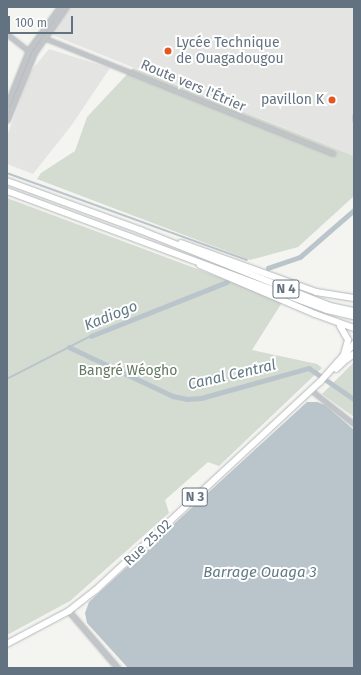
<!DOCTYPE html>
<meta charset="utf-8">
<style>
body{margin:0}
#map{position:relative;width:361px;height:675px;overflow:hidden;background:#f4f4f0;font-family:"Fira Sans",sans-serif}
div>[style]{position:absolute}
.built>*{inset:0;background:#e4e5e3}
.green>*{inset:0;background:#d4dbd1}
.water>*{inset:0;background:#bac5cb}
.stream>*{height:1.5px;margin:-0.75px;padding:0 0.75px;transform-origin:0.75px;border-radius:0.75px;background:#bac5cb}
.canal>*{height:4.5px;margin:-2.25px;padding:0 2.25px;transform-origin:2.25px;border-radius:2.25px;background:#bac5cb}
.roads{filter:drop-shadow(0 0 1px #b4b8bc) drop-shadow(0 0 1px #b4b8bc)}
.minor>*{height:3.5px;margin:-1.75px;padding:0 1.75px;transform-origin:1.75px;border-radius:1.75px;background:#c1c5c8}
.tertiary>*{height:4.5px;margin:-2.25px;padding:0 2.25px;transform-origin:2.25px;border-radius:2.25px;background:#c1c5c8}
.primary>*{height:5.5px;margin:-2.75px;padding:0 2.75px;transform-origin:2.75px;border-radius:2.75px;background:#fff}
.trunk>*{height:6px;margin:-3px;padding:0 3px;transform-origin:3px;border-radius:3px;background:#fff}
.dots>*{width:11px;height:11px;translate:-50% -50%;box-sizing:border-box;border:2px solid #fff;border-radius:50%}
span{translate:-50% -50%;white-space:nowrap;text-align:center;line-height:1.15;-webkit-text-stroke:4px #fff;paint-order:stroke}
.shield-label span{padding:1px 3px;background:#fff;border:1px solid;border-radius:3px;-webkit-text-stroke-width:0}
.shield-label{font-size:13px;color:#637281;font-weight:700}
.poi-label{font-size:14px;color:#637281}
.left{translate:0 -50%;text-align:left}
.right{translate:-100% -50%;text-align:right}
.street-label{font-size:14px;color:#637281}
.park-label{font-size:14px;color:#657862}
.water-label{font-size:15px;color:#637a85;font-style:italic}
.frame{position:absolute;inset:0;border:8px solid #637281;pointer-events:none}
.scale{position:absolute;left:8px;top:16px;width:65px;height:18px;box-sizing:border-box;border:2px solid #637281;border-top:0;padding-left:5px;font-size:12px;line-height:14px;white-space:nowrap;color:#637281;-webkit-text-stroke:3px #fff;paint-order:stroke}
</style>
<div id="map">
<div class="built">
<div style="clip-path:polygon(71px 7px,354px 7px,354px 156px,50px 34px)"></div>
<div style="clip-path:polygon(49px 49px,110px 68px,71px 126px,33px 174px,7px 164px,7px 136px,31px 71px)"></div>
</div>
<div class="green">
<div style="clip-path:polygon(133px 68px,354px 156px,354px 196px,298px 247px,250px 260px,37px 179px,41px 173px,75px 151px,87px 117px)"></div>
<div style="clip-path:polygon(7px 198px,283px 301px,252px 350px,317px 364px,322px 368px,219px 466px,208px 462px,165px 500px,169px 513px,70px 601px,7px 635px)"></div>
<div style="clip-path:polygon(354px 362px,354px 417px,322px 394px)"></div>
</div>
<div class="water">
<div style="clip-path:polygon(307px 402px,317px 402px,325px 405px,354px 430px,354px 668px,128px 668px,87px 623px,85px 613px,89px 602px)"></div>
</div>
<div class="stream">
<div style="left:354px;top:115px;width:6px;rotate:90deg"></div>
<div style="left:7px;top:173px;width:255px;rotate:19.9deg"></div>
<div style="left:7px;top:379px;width:94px;rotate:-27.1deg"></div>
</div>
<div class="canal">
<div style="left:268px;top:268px;width:34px;rotate:-19deg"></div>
<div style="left:300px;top:257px;width:72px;rotate:-41deg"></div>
<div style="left:91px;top:336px;width:146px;rotate:-21.7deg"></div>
<div style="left:69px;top:347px;width:115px;rotate:25.2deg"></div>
<div style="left:173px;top:396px;width:14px;rotate:12deg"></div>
<div style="left:187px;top:399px;width:14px;rotate:-4deg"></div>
<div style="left:201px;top:398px;width:112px;rotate:-15.5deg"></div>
<div style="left:309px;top:368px;width:55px;rotate:34.6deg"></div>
</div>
<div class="roads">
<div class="minor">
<div style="left:7px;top:34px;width:28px;rotate:38deg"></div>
<div style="left:44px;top:38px;width:312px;rotate:21.8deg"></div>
<div style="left:311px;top:390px;width:55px;rotate:38.3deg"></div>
</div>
<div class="tertiary">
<div style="left:7px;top:105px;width:59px;rotate:-68.2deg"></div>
<div style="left:29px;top:50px;width:53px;rotate:-54.2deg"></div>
<div style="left:7px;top:120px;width:72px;rotate:-68.1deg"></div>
<div style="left:34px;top:53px;width:56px;rotate:-55.2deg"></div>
<div style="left:69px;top:611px;width:75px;rotate:49.3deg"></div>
</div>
<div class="primary">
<div style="left:336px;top:369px;width:19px;rotate:-43deg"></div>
<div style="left:7px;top:644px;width:70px;rotate:-28deg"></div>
<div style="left:69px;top:611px;width:34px;rotate:-38deg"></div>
<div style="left:96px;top:590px;width:306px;rotate:-42.9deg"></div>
<div style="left:320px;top:382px;width:51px;rotate:-48.2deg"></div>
</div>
<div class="trunk">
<div style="left:7px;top:181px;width:142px;rotate:20.2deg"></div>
<div style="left:140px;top:230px;width:205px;rotate:21.8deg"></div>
<div style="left:330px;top:306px;width:25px;rotate:12deg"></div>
<div style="left:7px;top:191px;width:341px;rotate:20.4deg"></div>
<div style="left:327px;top:310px;width:28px;rotate:13deg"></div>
<div style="left:181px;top:243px;width:144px;rotate:19.9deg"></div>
<div style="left:316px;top:292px;width:38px;rotate:9deg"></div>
<div style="left:200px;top:265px;width:125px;rotate:23.1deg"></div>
<div style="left:315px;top:314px;width:41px;rotate:19.7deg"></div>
<div style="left:340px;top:326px;width:16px;rotate:60deg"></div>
<div style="left:348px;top:340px;width:18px;rotate:106deg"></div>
<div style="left:347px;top:359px;width:9px;rotate:-36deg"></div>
</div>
</div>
<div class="dots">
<div style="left:168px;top:51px;background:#e25722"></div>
<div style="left:332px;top:100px;background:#e25722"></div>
</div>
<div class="shield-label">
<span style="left:286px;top:289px">N 4</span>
<span style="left:195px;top:497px">N 3</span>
</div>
<div class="poi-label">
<span class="left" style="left:176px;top:51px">Lycée Technique<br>de Ouagadougou</span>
<span class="right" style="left:324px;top:100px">pavillon K</span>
</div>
<div class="street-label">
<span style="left:193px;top:86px;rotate:23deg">Route vers l'Étrier</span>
<span style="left:148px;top:543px;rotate:-44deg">Rue 25.02</span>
</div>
<div class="park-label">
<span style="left:128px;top:371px">Bangré Wéogho</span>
</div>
<div class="water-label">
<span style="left:111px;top:316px;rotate:-22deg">Kadiogo</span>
<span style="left:232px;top:375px;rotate:-13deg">Canal Central</span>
<span style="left:260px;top:573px">Barrage Ouaga 3</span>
</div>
<div class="frame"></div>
<div class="scale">100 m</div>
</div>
